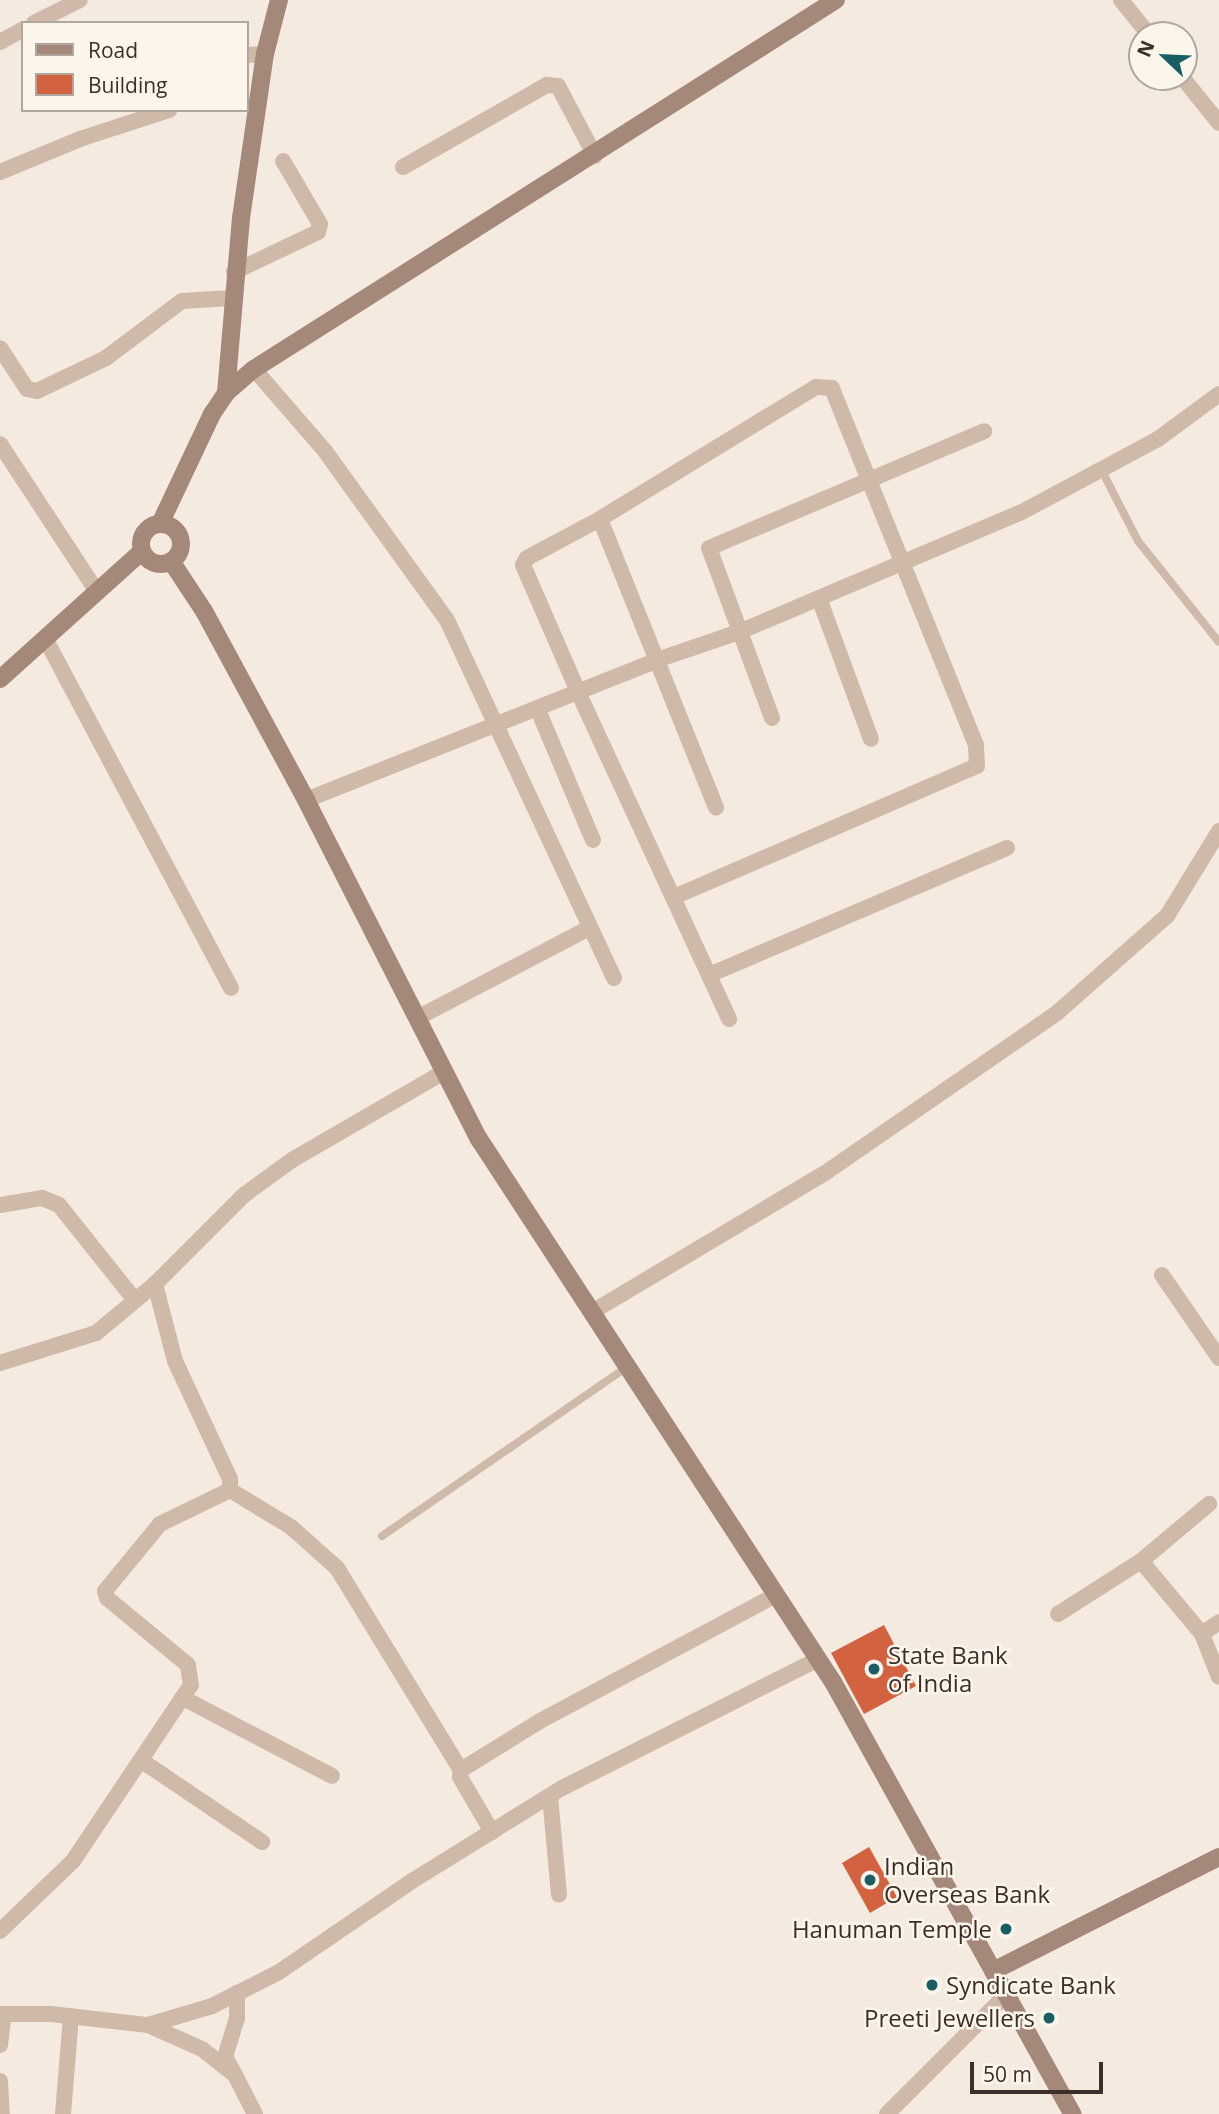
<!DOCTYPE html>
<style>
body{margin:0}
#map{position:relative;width:1219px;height:2114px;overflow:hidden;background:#f5eadf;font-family:"Open Sans",sans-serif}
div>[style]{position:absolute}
.building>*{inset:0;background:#d26240}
.lane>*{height:8px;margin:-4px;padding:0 4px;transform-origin:4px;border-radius:4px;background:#cfbaa9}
.street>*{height:16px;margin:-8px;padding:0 8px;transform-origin:8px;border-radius:8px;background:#cfbaa9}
.secondary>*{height:18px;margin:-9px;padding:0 9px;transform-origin:9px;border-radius:9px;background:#a48879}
.secondary>.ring{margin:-9px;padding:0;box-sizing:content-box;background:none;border:18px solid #a48879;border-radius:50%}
.dots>*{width:19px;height:19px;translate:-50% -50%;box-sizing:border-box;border:4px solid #fcf5ec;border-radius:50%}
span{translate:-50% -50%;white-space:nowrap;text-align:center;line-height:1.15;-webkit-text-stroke:5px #fcf5ec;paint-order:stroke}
.poi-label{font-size:24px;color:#3c2f29}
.left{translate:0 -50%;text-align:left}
.right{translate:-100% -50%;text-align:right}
.legend{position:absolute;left:21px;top:21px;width:228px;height:91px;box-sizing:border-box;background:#fcf5ec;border:2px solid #afa69e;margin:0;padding:9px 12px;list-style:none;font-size:21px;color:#3c2f29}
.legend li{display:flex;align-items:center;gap:14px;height:35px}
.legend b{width:35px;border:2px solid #afa69e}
.north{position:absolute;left:1128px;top:21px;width:70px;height:70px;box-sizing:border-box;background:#fcf5ec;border:2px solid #afa69e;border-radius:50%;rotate:293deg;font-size:19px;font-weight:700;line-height:28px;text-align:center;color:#3c2f29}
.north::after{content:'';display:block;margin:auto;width:24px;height:32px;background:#195e63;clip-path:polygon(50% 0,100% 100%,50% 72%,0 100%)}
.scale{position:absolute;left:970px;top:2062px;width:133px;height:32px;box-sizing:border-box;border:4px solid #3c2f29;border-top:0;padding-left:9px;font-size:21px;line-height:24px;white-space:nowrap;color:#3c2f29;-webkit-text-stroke:5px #fcf5ec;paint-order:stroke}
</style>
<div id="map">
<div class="building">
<div style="clip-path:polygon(884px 1625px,916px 1686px,864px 1714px,831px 1653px)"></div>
<div style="clip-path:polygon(869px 1847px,897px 1897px,870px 1913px,842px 1863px)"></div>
</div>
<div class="lane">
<div style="left:1102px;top:471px;width:79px;rotate:62.8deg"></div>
<div style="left:1138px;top:541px;width:129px;rotate:51.3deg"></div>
<div style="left:382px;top:1536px;width:298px;rotate:-34.6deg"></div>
</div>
<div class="street">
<div style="left:1121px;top:0;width:45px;rotate:51.3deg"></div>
<div style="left:34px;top:23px;width:51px;rotate:-26.6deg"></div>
<div style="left:0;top:42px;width:26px;rotate:-29deg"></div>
<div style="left:247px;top:55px;width:18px;rotate:-3deg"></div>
<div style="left:1182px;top:77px;width:59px;rotate:51.2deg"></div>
<div style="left:403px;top:167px;width:166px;rotate:-29.7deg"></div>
<div style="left:547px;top:85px;width:11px;rotate:5deg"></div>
<div style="left:558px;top:86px;width:79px;rotate:62.1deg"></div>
<div style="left:0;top:172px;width:87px;rotate:-22.4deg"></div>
<div style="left:80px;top:139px;width:94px;rotate:-18deg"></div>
<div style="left:234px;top:272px;width:93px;rotate:-25.5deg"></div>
<div style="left:318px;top:232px;width:8px;rotate:-76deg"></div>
<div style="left:320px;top:224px;width:73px;rotate:-120.4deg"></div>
<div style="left:0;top:348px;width:49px;rotate:56.6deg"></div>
<div style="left:27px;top:389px;width:10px;rotate:11deg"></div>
<div style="left:37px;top:391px;width:76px;rotate:-25.6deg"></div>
<div style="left:106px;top:358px;width:95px;rotate:-36.9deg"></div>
<div style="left:182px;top:301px;width:49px;rotate:-3.5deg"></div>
<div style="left:254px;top:369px;width:108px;rotate:49.1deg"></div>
<div style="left:325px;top:451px;width:208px;rotate:54.2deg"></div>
<div style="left:447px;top:620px;width:395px;rotate:65deg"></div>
<div style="left:0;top:444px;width:178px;rotate:56.7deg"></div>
<div style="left:600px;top:519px;width:311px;rotate:68.1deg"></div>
<div style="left:819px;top:598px;width:150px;rotate:69.8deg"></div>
<div style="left:46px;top:640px;width:394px;rotate:62deg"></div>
<div style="left:538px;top:710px;width:141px;rotate:67.1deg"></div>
<div style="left:772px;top:718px;width:181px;rotate:-110.3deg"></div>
<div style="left:709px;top:548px;width:299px;rotate:-23deg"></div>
<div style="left:306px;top:800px;width:378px;rotate:-21.7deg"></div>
<div style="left:657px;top:660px;width:87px;rotate:-18.9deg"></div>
<div style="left:739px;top:632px;width:305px;rotate:-23deg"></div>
<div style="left:1020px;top:513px;width:157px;rotate:-28.2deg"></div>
<div style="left:1158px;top:439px;width:76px;rotate:-36.4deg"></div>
<div style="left:674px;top:897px;width:330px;rotate:-23.4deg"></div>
<div style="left:977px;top:766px;width:21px;rotate:-93deg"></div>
<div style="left:976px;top:745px;width:385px;rotate:-112deg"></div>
<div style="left:832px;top:388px;width:16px;rotate:-176deg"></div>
<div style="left:816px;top:387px;width:253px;rotate:148.6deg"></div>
<div style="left:600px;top:519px;width:83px;rotate:151.9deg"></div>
<div style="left:527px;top:558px;width:8px;rotate:120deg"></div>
<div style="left:523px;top:565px;width:141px;rotate:66.5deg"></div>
<div style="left:579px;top:694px;width:358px;rotate:65.2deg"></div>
<div style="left:709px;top:975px;width:324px;rotate:-23.1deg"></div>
<div style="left:417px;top:1018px;width:194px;rotate:-27.6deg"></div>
<div style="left:0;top:1205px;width:43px;rotate:-9.5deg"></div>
<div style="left:42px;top:1198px;width:18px;rotate:22deg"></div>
<div style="left:59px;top:1205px;width:120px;rotate:51.4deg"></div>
<div style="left:1162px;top:1275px;width:101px;rotate:55.5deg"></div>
<div style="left:592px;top:1312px;width:271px;rotate:-30.8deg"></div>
<div style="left:825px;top:1173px;width:283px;rotate:-34.6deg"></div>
<div style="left:1058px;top:1012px;width:145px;rotate:-41.4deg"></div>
<div style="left:1167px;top:916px;width:100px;rotate:-58.5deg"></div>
<div style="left:0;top:1363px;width:101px;rotate:-17.4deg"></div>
<div style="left:96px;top:1333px;width:77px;rotate:-39.7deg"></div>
<div style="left:230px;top:1490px;width:71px;rotate:31.2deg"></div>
<div style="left:291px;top:1527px;width:62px;rotate:41.7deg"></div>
<div style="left:337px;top:1568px;width:237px;rotate:58.5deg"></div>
<div style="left:1141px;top:1561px;width:95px;rotate:50.1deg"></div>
<div style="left:1202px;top:1634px;width:46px;rotate:68.4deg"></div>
<div style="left:1058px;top:1614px;width:98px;rotate:-32.6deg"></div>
<div style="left:1141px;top:1561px;width:89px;rotate:-40deg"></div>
<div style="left:1202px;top:1634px;width:21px;rotate:-35deg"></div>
<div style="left:183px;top:1698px;width:168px;rotate:27.6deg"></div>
<div style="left:142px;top:1761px;width:145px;rotate:34deg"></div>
<div style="left:550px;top:1796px;width:99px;rotate:84.8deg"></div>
<div style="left:492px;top:1832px;width:64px;rotate:-120.2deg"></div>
<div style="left:460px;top:1777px;width:7px;rotate:-82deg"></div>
<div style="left:461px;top:1770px;width:93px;rotate:-31.8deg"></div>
<div style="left:540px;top:1721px;width:268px;rotate:-28.1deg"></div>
<div style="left:0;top:1931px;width:101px;rotate:-43.8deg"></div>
<div style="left:73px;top:1861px;width:212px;rotate:-56.2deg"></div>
<div style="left:191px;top:1685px;width:20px;rotate:-99deg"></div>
<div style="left:188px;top:1665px;width:105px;rotate:-140.4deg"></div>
<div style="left:107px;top:1598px;width:7px;rotate:-106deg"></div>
<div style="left:105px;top:1591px;width:87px;rotate:-50.6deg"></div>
<div style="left:160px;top:1524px;width:78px;rotate:-25.9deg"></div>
<div style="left:230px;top:1490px;width:11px;rotate:-90deg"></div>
<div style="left:230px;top:1479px;width:130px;rotate:-115deg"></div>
<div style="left:175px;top:1361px;width:80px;rotate:-104.6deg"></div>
<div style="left:155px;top:1284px;width:126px;rotate:-45deg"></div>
<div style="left:244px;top:1195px;width:59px;rotate:-36.1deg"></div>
<div style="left:292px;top:1160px;width:176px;rotate:-30.1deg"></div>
<div style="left:0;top:2014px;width:51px"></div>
<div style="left:51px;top:2014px;width:98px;rotate:6.5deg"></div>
<div style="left:148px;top:2025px;width:67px;rotate:-16.5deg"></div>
<div style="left:212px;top:2006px;width:75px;rotate:-26.9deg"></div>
<div style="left:279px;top:1972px;width:161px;rotate:-34.4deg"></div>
<div style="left:412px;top:1881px;width:176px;rotate:-31.8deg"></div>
<div style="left:562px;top:1788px;width:287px;rotate:-26.7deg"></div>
<div style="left:148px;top:2025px;width:59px;rotate:24deg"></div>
<div style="left:202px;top:2049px;width:42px;rotate:38.2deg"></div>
<div style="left:235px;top:2075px;width:44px;rotate:62.9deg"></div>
<div style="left:0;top:2045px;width:31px;rotate:-83deg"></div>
<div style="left:234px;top:2073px;width:18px;rotate:-119deg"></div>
<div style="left:225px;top:2057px;width:41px;rotate:-72.9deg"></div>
<div style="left:237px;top:2018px;width:25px;rotate:-90deg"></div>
<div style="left:0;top:2081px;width:33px;rotate:87deg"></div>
<div style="left:63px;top:2114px;width:98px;rotate:-85.3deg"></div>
<div style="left:887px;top:2114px;width:168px;rotate:-45deg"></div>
</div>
<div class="secondary">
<div style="left:226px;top:393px;width:176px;rotate:-85.1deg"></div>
<div style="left:241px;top:218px;width:166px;rotate:-81.7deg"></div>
<div style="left:265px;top:54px;width:56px;rotate:-75.5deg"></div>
<div style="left:160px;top:524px;width:122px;rotate:-64.7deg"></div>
<div style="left:212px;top:414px;width:25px;rotate:-56deg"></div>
<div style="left:226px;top:393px;width:37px;rotate:-41deg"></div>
<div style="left:254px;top:369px;width:689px;rotate:-32.38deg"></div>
<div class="ring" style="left:141px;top:524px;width:22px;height:22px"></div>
<div style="left:171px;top:561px;width:60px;rotate:56.6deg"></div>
<div style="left:204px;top:611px;width:215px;rotate:61.6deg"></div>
<div style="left:306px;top:800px;width:381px;rotate:63deg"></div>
<div style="left:479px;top:1139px;width:648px;rotate:56.9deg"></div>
<div style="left:833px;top:1682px;width:494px;rotate:61deg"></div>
<div style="left:0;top:679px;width:191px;rotate:-42deg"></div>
<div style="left:993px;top:1971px;width:253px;rotate:-26.8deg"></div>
</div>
<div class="dots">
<div style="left:874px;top:1669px;background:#195e63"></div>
<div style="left:870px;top:1880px;background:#195e63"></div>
<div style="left:1006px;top:1929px;background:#195e63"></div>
<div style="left:932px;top:1985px;background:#195e63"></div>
<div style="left:1049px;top:2018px;background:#195e63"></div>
</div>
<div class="poi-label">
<span class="left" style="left:888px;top:1669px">State Bank<br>of India</span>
<span class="left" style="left:884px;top:1880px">Indian<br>Overseas Bank</span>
<span class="right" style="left:992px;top:1929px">Hanuman Temple</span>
<span class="left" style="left:946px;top:1985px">Syndicate Bank</span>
<span class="right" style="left:1035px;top:2018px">Preeti Jewellers</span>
</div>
<ul class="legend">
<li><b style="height:9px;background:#a48879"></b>Road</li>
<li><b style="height:19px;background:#d26240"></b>Building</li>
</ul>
<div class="north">N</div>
<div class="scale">50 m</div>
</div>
